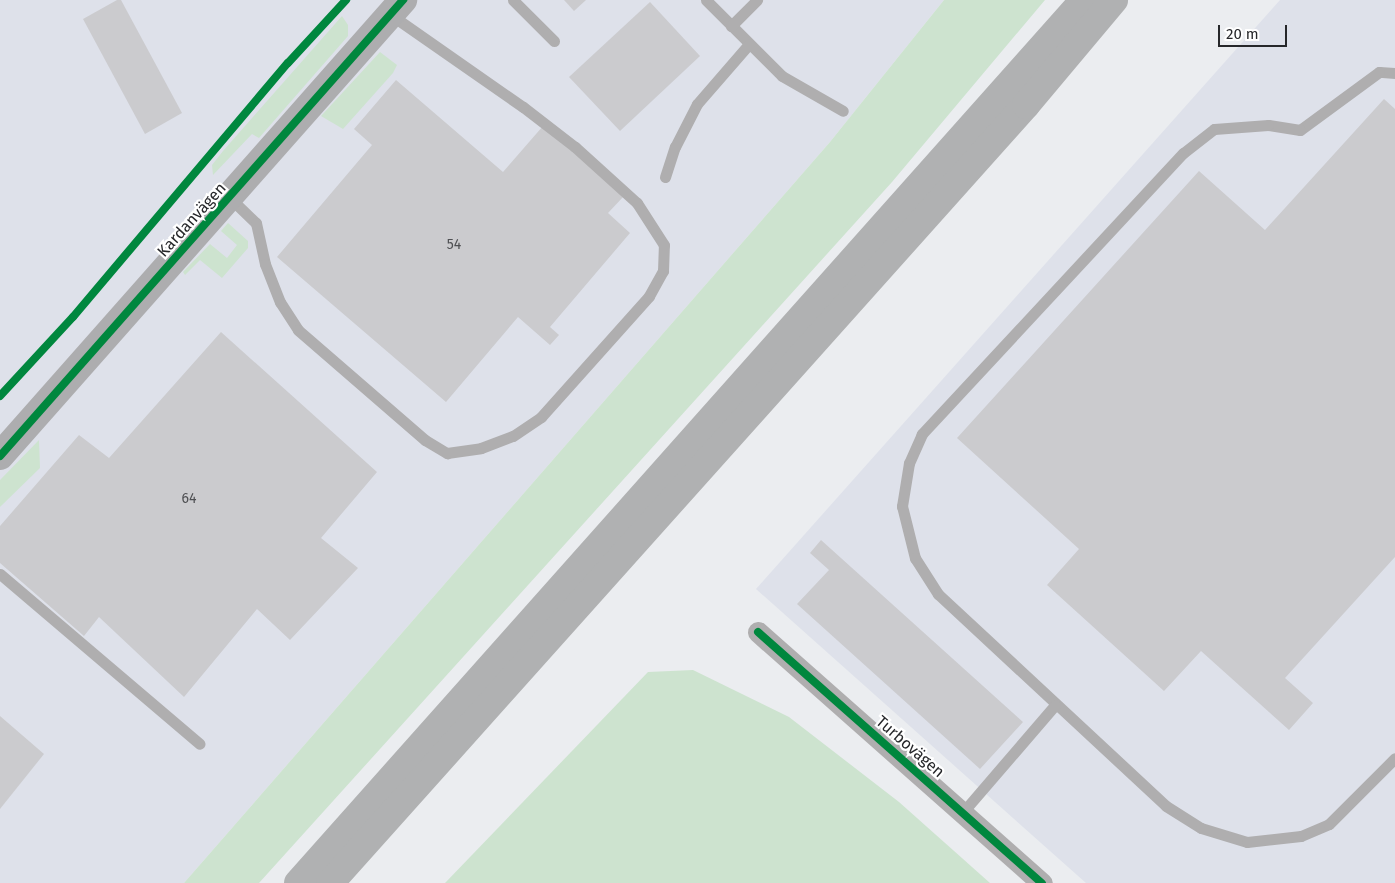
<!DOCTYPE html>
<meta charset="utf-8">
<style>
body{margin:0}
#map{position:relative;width:1395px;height:883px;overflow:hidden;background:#ebedf0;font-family:"Fira Sans",sans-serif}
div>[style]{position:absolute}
.built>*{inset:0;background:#dee1ea}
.green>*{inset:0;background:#cde3cf}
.building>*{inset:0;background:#cbcbce}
.lane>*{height:11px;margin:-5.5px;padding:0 5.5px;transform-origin:5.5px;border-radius:5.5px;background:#afaeaf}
.street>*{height:21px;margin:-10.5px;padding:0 10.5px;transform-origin:10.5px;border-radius:10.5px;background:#afaeaf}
.secondary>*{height:28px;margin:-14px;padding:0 14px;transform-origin:14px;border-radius:14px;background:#adadaf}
.primary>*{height:28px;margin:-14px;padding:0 14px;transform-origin:14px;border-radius:14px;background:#b0b1b2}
.cycleway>*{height:8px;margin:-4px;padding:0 4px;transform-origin:4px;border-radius:4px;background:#00873e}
span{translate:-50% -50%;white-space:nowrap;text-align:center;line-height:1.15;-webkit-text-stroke:4.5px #fff;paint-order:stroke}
.number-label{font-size:14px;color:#4f5053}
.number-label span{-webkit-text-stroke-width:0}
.street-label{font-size:16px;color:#26272a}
.scale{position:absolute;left:1218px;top:25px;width:69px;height:22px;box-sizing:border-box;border:2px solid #26272a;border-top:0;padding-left:6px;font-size:15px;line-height:18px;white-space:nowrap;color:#26272a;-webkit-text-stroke:4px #fff;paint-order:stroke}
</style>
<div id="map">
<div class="built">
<div style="clip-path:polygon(0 0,944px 0,830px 142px,184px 883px,0 883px)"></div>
<div style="clip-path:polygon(1280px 0,1395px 0,1395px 883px,1086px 883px,756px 589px)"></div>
</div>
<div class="green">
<div style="clip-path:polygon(944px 0,1045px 0,892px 182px,259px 883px,184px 883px,830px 142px)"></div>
<div style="clip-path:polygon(342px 16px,348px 25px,348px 36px,259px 138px,252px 134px,213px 175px,212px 165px,223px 151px)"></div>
<div style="clip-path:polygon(380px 52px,397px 65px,393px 73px,343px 129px,321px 116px)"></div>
<div style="clip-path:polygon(228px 223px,248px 241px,248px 248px,222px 278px,200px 260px,185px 275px,183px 272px,210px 244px,227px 258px,237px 245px,221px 231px)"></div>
<div style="clip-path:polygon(39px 440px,40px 468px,0 507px,0 480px)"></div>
<div style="clip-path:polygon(693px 670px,789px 717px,899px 802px,990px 883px,445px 883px,648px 672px)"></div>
</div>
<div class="building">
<div style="clip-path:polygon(117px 0,121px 0,182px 113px,145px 134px,83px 19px)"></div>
<div style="clip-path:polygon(564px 0,586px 0,574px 11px)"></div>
<div style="clip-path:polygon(650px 2px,700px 56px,620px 131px,569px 77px)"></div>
<div style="clip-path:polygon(396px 80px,503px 172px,543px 126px,624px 196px,608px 213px,630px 233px,550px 327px,559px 335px,550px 345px,518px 317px,446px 402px,277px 257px,372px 145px,354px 129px)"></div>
<div style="clip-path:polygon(1384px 99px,1395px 109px,1395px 557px,1285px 678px,1313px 703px,1289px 730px,1201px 651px,1164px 691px,1047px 585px,1079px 549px,957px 438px,1199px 171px,1265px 230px)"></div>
<div style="clip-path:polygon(221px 332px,377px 472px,321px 538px,358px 568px,290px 640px,257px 609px,184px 697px,99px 617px,84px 636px,0 563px,0 526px,79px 435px,109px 458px)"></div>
<div style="clip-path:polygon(821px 540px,1023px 722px,980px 769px,797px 604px,829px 570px,810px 553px)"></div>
<div style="clip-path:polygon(0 716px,44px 754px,0 809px)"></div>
</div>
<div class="lane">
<div style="left:513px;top:0;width:58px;rotate:45deg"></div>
<div style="left:706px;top:0;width:107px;rotate:45deg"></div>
<div style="left:782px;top:76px;width:70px;rotate:29.8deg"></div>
<div style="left:731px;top:26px;width:37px;rotate:-45deg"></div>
<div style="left:1395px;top:73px;width:16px;rotate:-176deg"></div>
<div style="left:1379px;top:72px;width:98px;rotate:143.7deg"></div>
<div style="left:1300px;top:130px;width:32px;rotate:-171deg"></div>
<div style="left:1268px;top:125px;width:54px;rotate:175.8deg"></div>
<div style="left:1214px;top:129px;width:39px;rotate:142deg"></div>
<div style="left:1183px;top:153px;width:384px;rotate:132.9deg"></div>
<div style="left:922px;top:434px;width:32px;rotate:114deg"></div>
<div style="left:909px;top:463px;width:44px;rotate:99.2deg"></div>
<div style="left:902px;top:506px;width:54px;rotate:76deg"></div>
<div style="left:915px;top:558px;width:43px;rotate:57.4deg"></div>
<div style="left:938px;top:594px;width:311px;rotate:42.9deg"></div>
<div style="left:1166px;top:806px;width:41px;rotate:32.2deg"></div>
<div style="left:1201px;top:828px;width:48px;rotate:16.9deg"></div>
<div style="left:1247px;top:842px;width:54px;rotate:-6.3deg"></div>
<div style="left:1301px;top:836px;width:30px;rotate:-23deg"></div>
<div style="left:1329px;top:824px;width:93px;rotate:-45deg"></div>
<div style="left:665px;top:177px;width:32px;rotate:-72deg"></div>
<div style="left:675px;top:147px;width:48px;rotate:-62.9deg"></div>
<div style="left:697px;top:104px;width:79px;rotate:-49.1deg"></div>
<div style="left:230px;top:198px;width:36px;rotate:44deg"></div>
<div style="left:256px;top:223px;width:42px;rotate:77.6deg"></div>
<div style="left:265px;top:264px;width:41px;rotate:68.5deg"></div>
<div style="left:280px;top:302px;width:33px;rotate:57deg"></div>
<div style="left:298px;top:330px;width:168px;rotate:40.9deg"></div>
<div style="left:425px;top:440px;width:26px;rotate:31deg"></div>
<div style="left:447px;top:453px;width:34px;rotate:-8deg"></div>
<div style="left:481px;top:448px;width:34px;rotate:-21deg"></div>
<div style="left:513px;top:436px;width:34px;rotate:-34deg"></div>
<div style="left:541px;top:417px;width:162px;rotate:-48.2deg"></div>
<div style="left:649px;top:296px;width:29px;rotate:-61deg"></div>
<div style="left:663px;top:271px;width:26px;rotate:-88deg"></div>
<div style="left:664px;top:245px;width:50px;rotate:-122.7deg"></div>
<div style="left:637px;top:203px;width:84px;rotate:-137.9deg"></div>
<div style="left:575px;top:147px;width:66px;rotate:-142.4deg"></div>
<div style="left:523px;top:107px;width:161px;rotate:-145.1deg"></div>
<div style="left:0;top:574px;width:262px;rotate:40.4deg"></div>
<div style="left:963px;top:812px;width:141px;rotate:-49.3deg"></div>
</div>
<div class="street">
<div style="left:758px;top:632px;width:379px;rotate:41.5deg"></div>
</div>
<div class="secondary">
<div style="left:0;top:456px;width:609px;rotate:-48.53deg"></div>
</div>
<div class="primary">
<div style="left:298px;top:883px;width:1182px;rotate:-48.33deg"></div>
<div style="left:330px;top:883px;width:1044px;rotate:-48.18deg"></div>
<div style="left:1026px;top:105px;width:137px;rotate:-50deg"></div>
</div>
<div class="cycleway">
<div style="left:0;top:396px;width:108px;rotate:-47.3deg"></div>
<div style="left:73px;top:317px;width:333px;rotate:-49.8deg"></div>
<div style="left:288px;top:63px;width:86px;rotate:-47.4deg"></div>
<div style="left:0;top:456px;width:609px;rotate:-48.53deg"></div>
<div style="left:758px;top:632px;width:379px;rotate:41.5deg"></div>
</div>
<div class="number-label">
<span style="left:454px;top:245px">54</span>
<span style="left:189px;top:499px">64</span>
</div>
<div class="street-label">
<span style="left:192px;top:220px;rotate:-48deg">Kardanvägen</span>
<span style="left:910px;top:747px;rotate:41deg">Turbovägen</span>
</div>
<div class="scale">20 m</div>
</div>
